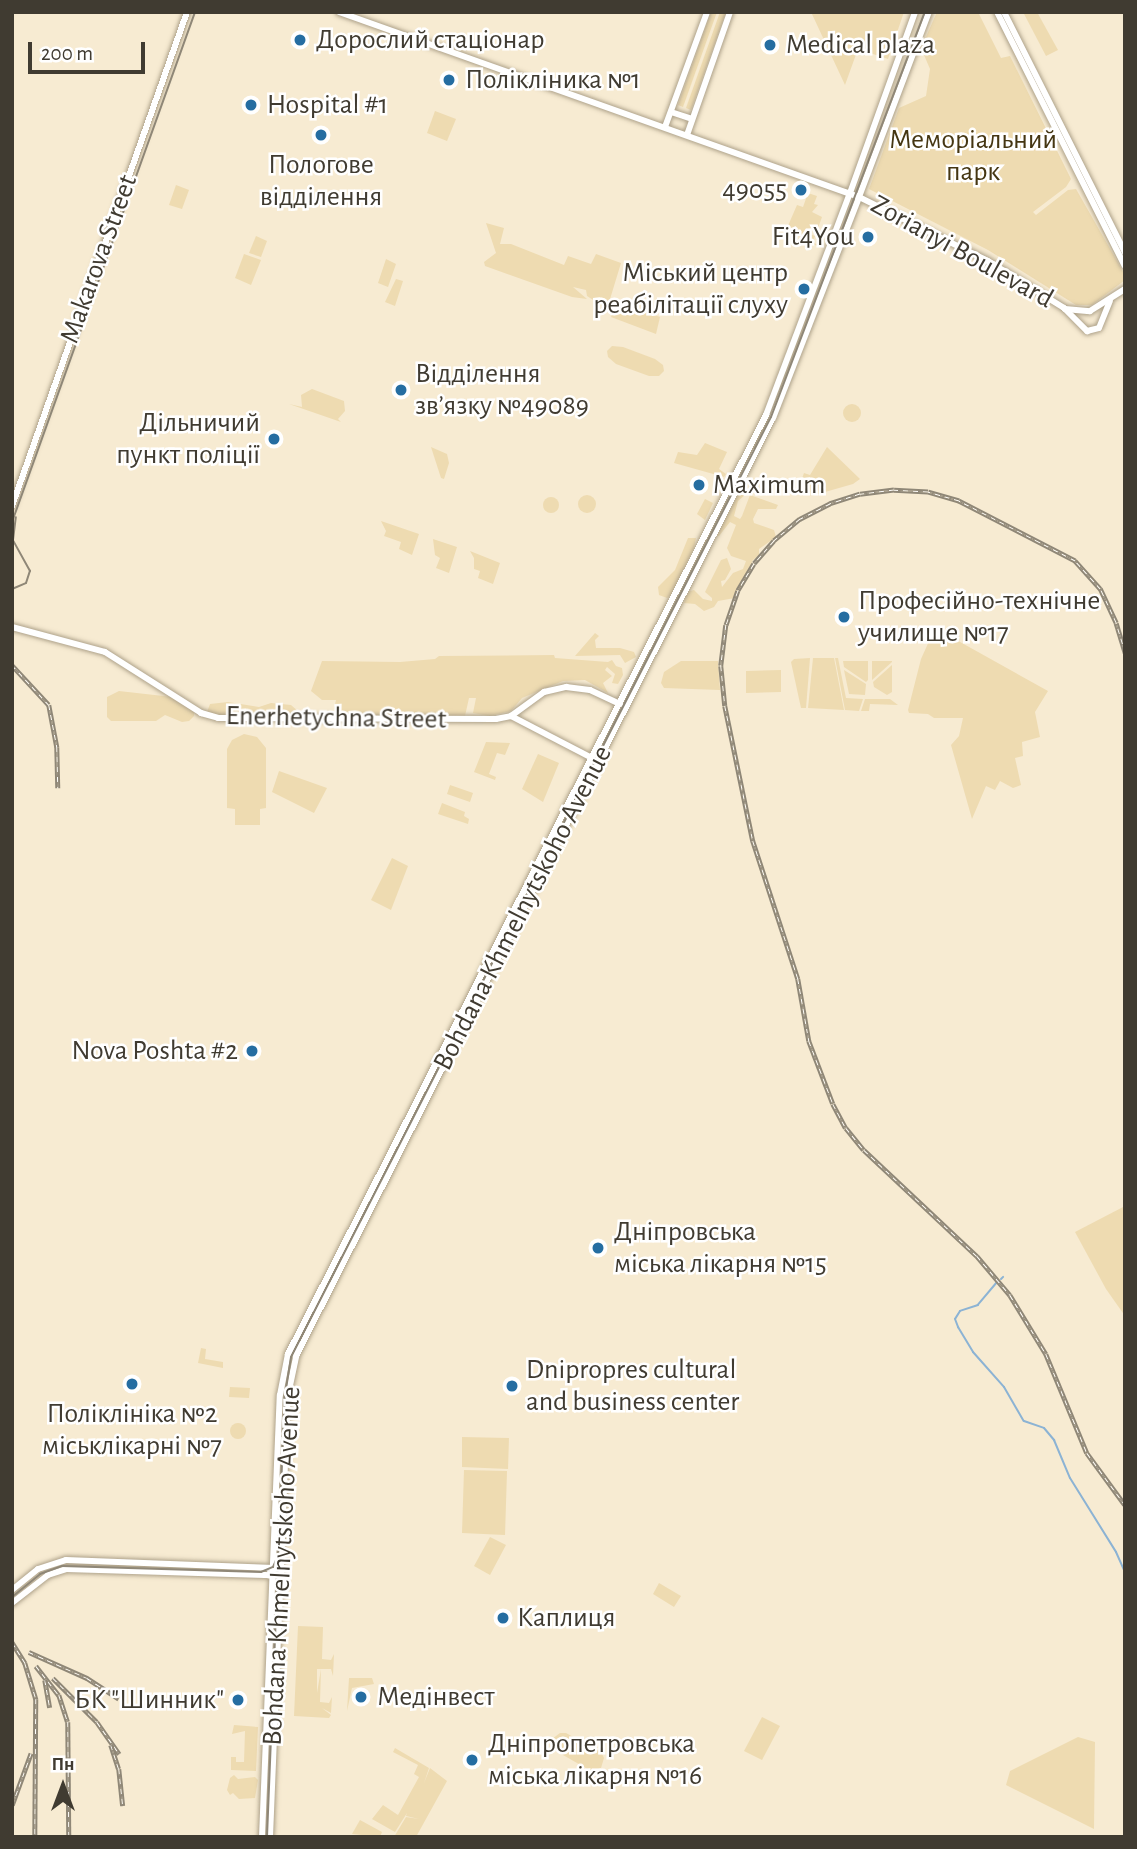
<!DOCTYPE html>
<meta charset="utf-8">
<style>
body{margin:0}
#map{position:relative;width:1137px;height:1849px;overflow:hidden;background:#f7ebd2;font-family:"Alegreya Sans",sans-serif}
div>[style]{position:absolute}
.green>*{inset:0;background:#eedbb1}
.round{border-radius:50%}
.stream>*{height:2px;margin:-1px;padding:0 1px;transform-origin:1px;border-radius:1px;background:#8cb3d4}
.roads{filter:drop-shadow(0 0 2px #aea28a) drop-shadow(0 0 2px #aea28a)}
.secondary>*{height:6px;margin:-3px;padding:0 3px;transform-origin:3px;border-radius:3px;background:#fff}
.primary>*{height:6px;margin:-3px;padding:0 3px;transform-origin:3px;border-radius:3px;background:#fff}
.tram>*{height:2px;margin:-1px;padding:0 1px;transform-origin:1px;border-radius:1px;background:#8f8777}
.rail>*{height:4.5px;margin-top:-2.25px;transform-origin:0;background:repeating-linear-gradient(90deg,#fff 0 5px,#8f8777 0 10px);box-sizing:border-box;border-block:2px solid #8f8777}
.dots>*{width:19px;height:19px;translate:-50% -50%;box-sizing:border-box;border:4px solid #fff;border-radius:50%}
span{translate:-50% -50%;white-space:nowrap;text-align:center;line-height:1.15;-webkit-text-stroke:5px #fff;paint-order:stroke}
.poi-label{font-size:28px;color:#403b31}
.left{translate:0 -50%;text-align:left}
.right{translate:-100% -50%;text-align:right}
.park-label{font-size:28px;color:#453612}
.street-label{font-size:28px;color:#403b31}
.frame{position:absolute;inset:0;border:14px solid #403b31;pointer-events:none}
.north{position:absolute;left:28px;top:1751px;width:70px;height:70px;-webkit-text-stroke:5px #fff;paint-order:stroke;rotate:0deg;font-size:19px;font-weight:700;line-height:28px;text-align:center;color:#403b31}
.north::after{content:'';display:block;margin:auto;width:24px;height:32px;background:#403b31;clip-path:polygon(50% 0,100% 100%,50% 72%,0 100%)}
.scale{position:absolute;left:28px;top:42px;width:117px;height:32px;box-sizing:border-box;border:4px solid #403b31;border-top:0;padding-left:9px;font-size:21px;line-height:24px;white-space:nowrap;color:#403b31;-webkit-text-stroke:5px #fff;paint-order:stroke}
</style>
<div id="map">
<div class="green">
<div style="clip-path:polygon(711px 12px,717px 12px,683px 107px,678px 105px)"></div>
<div style="clip-path:polygon(720px 12px,726px 12px,691px 110px,686px 108px)"></div>
<div style="clip-path:polygon(811px 12px,904px 12px,888px 59px,858px 49px,845px 85px)"></div>
<div style="clip-path:polygon(937px 12px,978px 12px,1001px 58px,1010px 56px,1071px 179px,1066px 187px,1033px 212px,1036px 215px,1068px 190px,1076px 189px,1125px 275px,1125px 280px,1092px 305px,1076px 305px,988px 250px,869px 189px,899px 108px,926px 96px,930px 69px,921px 48px)"></div>
<div style="clip-path:polygon(1023px 12px,1037px 12px,1058px 50px,1046px 56px)"></div>
<div style="clip-path:polygon(435px 111px,456px 119px,447px 141px,427px 133px)"></div>
<div style="clip-path:polygon(176px 185px,189px 190px,182px 209px,169px 205px)"></div>
<div style="clip-path:polygon(808px 193px,817px 196px,814px 204px,818px 205px,812px 212px,822px 217px,817px 231px,810px 228px,808px 233px,815px 236px,813px 242px,822px 248px,808px 242px,810px 237px,787px 228px,797px 205px,803px 207px)"></div>
<div style="clip-path:polygon(486px 223px,504px 228px,500px 244px,511px 244px,564px 265px,568px 256px,591px 264px,596px 254px,621px 263px,607px 309px,587px 296px,586px 290px,573px 287px,587px 299px,572px 297px,485px 266px,484px 262px,496px 253px)"></div>
<div style="clip-path:polygon(256px 236px,267px 241px,261px 257px,249px 253px)"></div>
<div style="clip-path:polygon(244px 254px,261px 260px,251px 285px,235px 278px)"></div>
<div style="clip-path:polygon(386px 259px,396px 264px,388px 287px,378px 283px)"></div>
<div style="clip-path:polygon(396px 279px,403px 281px,395px 306px,385px 302px)"></div>
<div style="clip-path:polygon(617px 301px,660px 317px,656px 334px,611px 317px)"></div>
<div style="clip-path:polygon(612px 346px,623px 347px,655px 359px,663px 365px,664px 371px,659px 376px,649px 376px,616px 364px,608px 357px,607px 351px)"></div>
<div style="clip-path:polygon(312px 389px,344px 401px,345px 411px,338px 419px,341px 422px,289px 404px,302px 407px,301px 395px)"></div>
<div class="round" style="left:843px;top:404px;width:18px;height:18px"></div>
<div style="clip-path:polygon(705px 443px,727px 452px,719px 469px,726px 474px,724px 477px,674px 463px,678px 452px,697px 455px)"></div>
<div style="clip-path:polygon(431px 447px,447px 454px,449px 463px,444px 479px,441px 478px)"></div>
<div style="clip-path:polygon(827px 447px,860px 479px,853px 484px,811px 496px,798px 489px,804px 473px,810px 475px)"></div>
<div style="clip-path:polygon(741px 489px,746px 494px,738px 501px,734px 516px,740px 519px,742px 516px,750px 495px,778px 505px,776px 509px,758px 509px,753px 519px,754px 523px,774px 530px,776px 537px,759px 549px,759px 555px,753px 560px,735px 598px,718px 601px,714px 607px,704px 611px,695px 604px,684px 603px,687px 592px,694px 590px,703px 599px,712px 601px,712px 598px,705px 592px,721px 560px,727px 558px,731px 569px,725px 580px,721px 581px,722px 587px,733px 573px,743px 569px,746px 561px,731px 556px,727px 548px,736px 525px,730px 522px,719px 536px,716px 536px)"></div>
<div class="round" style="left:578px;top:495px;width:18px;height:18px"></div>
<div class="round" style="left:543px;top:497px;width:16px;height:16px"></div>
<div style="clip-path:polygon(705px 499px,713px 503px,705px 520px,697px 514px)"></div>
<div style="clip-path:polygon(381px 521px,419px 534px,412px 555px,399px 549px,401px 542px,384px 536px,386px 531px)"></div>
<div style="clip-path:polygon(688px 538px,696px 538px,694px 548px,671px 595px,667px 598px,659px 595px,658px 587px,675px 570px)"></div>
<div style="clip-path:polygon(433px 539px,457px 547px,449px 573px,436px 568px,440px 558px,435px 555px)"></div>
<div style="clip-path:polygon(470px 551px,500px 563px,493px 584px,478px 578px,480px 571px,474px 569px,474px 558px)"></div>
<div style="clip-path:polygon(935px 628px,1048px 691px,1035px 712px,1040px 737px,1022px 742px,1023px 756px,1015px 758px,1021px 785px,1013px 788px,1000px 781px,995px 790px,986px 786px,972px 819px,951px 745px,959px 736px,963px 718px,934px 718px,928px 714px,909px 713px,908px 710px,921px 659px)"></div>
<div style="clip-path:polygon(595px 633px,599px 636px,595px 640px,596px 648px,620px 648px,634px 652px,636px 657px,625px 663px,620px 655px,575px 656px)"></div>
<div style="clip-path:polygon(554px 655px,555px 658px,608px 662px,612px 660px,616px 666px,622px 668px,623px 675px,618px 684px,612px 683px,615px 674px,607px 667px,605px 670px,612px 676px,603px 683px,608px 693px,585px 680px,563px 681px,522px 698px,511px 711px,489px 716px,473px 713px,476px 698px,469px 698px,465px 716px,339px 716px,334px 708px,336px 700px,322px 700px,311px 691px,322px 661px,400px 662px,435px 659px,439px 656px)"></div>
<div style="clip-path:polygon(810px 658px,806px 708px,801px 708px,791px 662px,794px 659px)"></div>
<div style="clip-path:polygon(813px 658px,834px 658px,844px 710px,808px 708px)"></div>
<div style="clip-path:polygon(835px 658px,838px 658px,846px 698px,863px 699px,859px 711px,845px 710px)"></div>
<div style="clip-path:polygon(681px 661px,718px 661px,720px 690px,664px 688px,661px 683px,664px 672px)"></div>
<div style="clip-path:polygon(843px 661px,868px 661px,868px 680px,866px 682px,844px 667px)"></div>
<div style="clip-path:polygon(872px 661px,892px 661px,892px 662px,872px 680px)"></div>
<div style="clip-path:polygon(892px 665px,892px 692px,887px 695px,874px 687px,873px 682px)"></div>
<div style="clip-path:polygon(781px 670px,781px 692px,746px 693px,746px 671px)"></div>
<div style="clip-path:polygon(844px 670px,866px 684px,865px 695px,849px 694px)"></div>
<div style="clip-path:polygon(119px 691px,172px 697px,194px 712px,194px 716px,189px 721px,182px 722px,165px 715px,156px 721px,111px 721px,107px 717px,107px 697px)"></div>
<div style="clip-path:polygon(865px 699px,890px 699px,898px 705px,870px 704px,869px 711px,861px 711px)"></div>
<div style="clip-path:polygon(228px 702px,259px 707px,271px 703px,291px 705px,299px 712px,293px 720px,278px 722px,232px 720px,207px 712px,210px 704px)"></div>
<div style="clip-path:polygon(244px 734px,257px 737px,266px 748px,266px 808px,260px 809px,260px 825px,235px 825px,235px 809px,227px 808px,227px 749px,232px 740px)"></div>
<div style="clip-path:polygon(486px 742px,510px 743px,505px 755px,497px 753px,489px 774px,496px 777px,495px 780px,474px 772px)"></div>
<div style="clip-path:polygon(538px 754px,559px 763px,543px 802px,522px 789px)"></div>
<div style="clip-path:polygon(279px 771px,327px 788px,314px 813px,272px 792px)"></div>
<div style="clip-path:polygon(450px 785px,473px 793px,470px 802px,447px 794px)"></div>
<div style="clip-path:polygon(442px 803px,465px 812px,464px 816px,469px 819px,468px 824px,438px 814px)"></div>
<div style="clip-path:polygon(392px 858px,408px 866px,391px 910px,371px 900px)"></div>
<div style="clip-path:polygon(1125px 1206px,1125px 1316px,1106px 1289px,1075px 1232px)"></div>
<div style="clip-path:polygon(201px 1348px,206px 1349px,205px 1359px,223px 1362px,223px 1368px,198px 1363px)"></div>
<div style="clip-path:polygon(230px 1387px,250px 1388px,249px 1398px,229px 1397px)"></div>
<div class="round" style="left:230px;top:1423px;width:16px;height:16px"></div>
<div style="clip-path:polygon(462px 1437px,509px 1438px,508px 1469px,462px 1467px)"></div>
<div style="clip-path:polygon(464px 1470px,507px 1471px,505px 1535px,462px 1533px)"></div>
<div style="clip-path:polygon(490px 1537px,506px 1545px,490px 1575px,474px 1566px)"></div>
<div style="clip-path:polygon(659px 1583px,681px 1596px,674px 1607px,653px 1594px)"></div>
<div style="clip-path:polygon(298px 1626px,323px 1627px,322px 1659px,331px 1660px,334px 1654px,333px 1676px,331px 1669px,317px 1669px,317px 1693px,321px 1669px,320px 1702px,329px 1703px,332px 1697px,331px 1713px,322px 1708px,331px 1715px,329px 1718px,294px 1716px)"></div>
<div style="clip-path:polygon(349px 1678px,372px 1678px,374px 1684px,352px 1688px,347px 1711px)"></div>
<div style="clip-path:polygon(762px 1717px,780px 1726px,762px 1760px,744px 1751px)"></div>
<div style="clip-path:polygon(234px 1725px,258px 1727px,256px 1771px,231px 1770px,231px 1757px,236px 1757px,236px 1762px,244px 1762px,245px 1731px,232px 1734px)"></div>
<div style="clip-path:polygon(566px 1733px,601px 1752px,604px 1758px,601px 1768px,591px 1771px,556px 1751px,552px 1739px,560px 1733px)"></div>
<div style="clip-path:polygon(1078px 1737px,1095px 1742px,1094px 1829px,1006px 1785px,1010px 1771px)"></div>
<div style="clip-path:polygon(395px 1748px,429px 1768px,424px 1783px,430px 1768px,447px 1781px,416px 1837px,394px 1837px,406px 1817px,419px 1819px,406px 1816px,407px 1813px,395px 1832px,372px 1819px,383px 1805px,398px 1815px,419px 1777px,414px 1774px,418px 1765px,393px 1752px)"></div>
<div style="clip-path:polygon(234px 1775px,238px 1779px,255px 1777px,258px 1780px,255px 1798px,239px 1799px,233px 1793px,230px 1795px,227px 1790px,230px 1778px)"></div>
<div style="clip-path:polygon(360px 1820px,382px 1832px,380px 1837px,352px 1834px)"></div>
</div>
<div class="stream">
<div style="left:1001px;top:1279px;width:3px;rotate:-45deg"></div>
<div style="left:997px;top:1282px;width:30px;rotate:130deg"></div>
<div style="left:978px;top:1305px;width:19px;rotate:162deg"></div>
<div style="left:960px;top:1311px;width:9px;rotate:122deg"></div>
<div style="left:955px;top:1319px;width:9px;rotate:69deg"></div>
<div style="left:958px;top:1327px;width:29px;rotate:59deg"></div>
<div style="left:973px;top:1352px;width:47px;rotate:48.5deg"></div>
<div style="left:1004px;top:1387px;width:39px;rotate:60deg"></div>
<div style="left:1024px;top:1421px;width:21px;rotate:19deg"></div>
<div style="left:1044px;top:1428px;width:16px;rotate:50deg"></div>
<div style="left:1054px;top:1440px;width:41px;rotate:67.2deg"></div>
<div style="left:1070px;top:1478px;width:87px;rotate:58.1deg"></div>
<div style="left:1116px;top:1552px;width:22px;rotate:66deg"></div>
</div>
<div class="roads">
<div class="secondary">
<div style="left:1065px;top:309px;width:25px;rotate:5deg"></div>
<div style="left:1090px;top:311px;width:41px;rotate:-32.2deg"></div>
<div style="left:12px;top:506px;width:524px;rotate:-70.49deg"></div>
<div style="left:12px;top:627px;width:96px;rotate:15deg"></div>
<div style="left:105px;top:652px;width:114px;rotate:32.4deg"></div>
<div style="left:201px;top:713px;width:18px;rotate:16deg"></div>
<div style="left:218px;top:718px;width:278px;rotate:0.2deg"></div>
<div style="left:496px;top:719px;width:15px;rotate:-11deg"></div>
<div style="left:511px;top:716px;width:41px;rotate:-36deg"></div>
<div style="left:544px;top:692px;width:23px;rotate:-13deg"></div>
<div style="left:566px;top:687px;width:24px;rotate:7deg"></div>
<div style="left:590px;top:690px;width:33px;rotate:25deg"></div>
<div style="left:511px;top:716px;width:89px;rotate:27.4deg"></div>
<div style="left:12px;top:1590px;width:33px;rotate:-39deg"></div>
<div style="left:38px;top:1569px;width:29px;rotate:-18deg"></div>
<div style="left:66px;top:1560px;width:208px;rotate:2.2deg"></div>
<div style="left:12px;top:1603px;width:46px;rotate:-37.9deg"></div>
<div style="left:48px;top:1575px;width:19px;rotate:-18deg"></div>
<div style="left:66px;top:1569px;width:207px;rotate:1.7deg"></div>
<div style="left:262px;top:1837px;width:442px;rotate:-87.7deg"></div>
<div style="left:280px;top:1395px;width:42px;rotate:-79deg"></div>
<div style="left:288px;top:1354px;width:1054px;rotate:-63.02deg"></div>
<div style="left:766px;top:415px;width:237px;rotate:-69.3deg"></div>
<div style="left:270px;top:1837px;width:442px;rotate:-87.7deg"></div>
<div style="left:288px;top:1395px;width:40px;rotate:-78deg"></div>
<div style="left:296px;top:1356px;width:1052px;rotate:-63.05deg"></div>
<div style="left:773px;top:418px;width:237px;rotate:-68.7deg"></div>
<div style="left:859px;top:197px;width:144px;rotate:26.4deg"></div>
<div style="left:988px;top:261px;width:89px;rotate:31.7deg"></div>
<div style="left:1064px;top:308px;width:33px;rotate:45deg"></div>
<div style="left:1087px;top:331px;width:12px;rotate:-14deg"></div>
<div style="left:1099px;top:328px;width:29px;rotate:-68deg"></div>
</div>
<div class="primary">
<div style="left:339px;top:12px;width:552px;rotate:19.58deg"></div>
<div style="left:859px;top:197px;width:198px;rotate:-69.3deg"></div>
<div style="left:997px;top:12px;width:284px;rotate:63.3deg"></div>
<div style="left:1004px;top:12px;width:270px;rotate:63.3deg"></div>
<div style="left:671px;top:112px;width:22px;rotate:18deg"></div>
<div style="left:665px;top:127px;width:122px;rotate:-69.9deg"></div>
<div style="left:687px;top:135px;width:130px;rotate:-70.7deg"></div>
<div style="left:850px;top:193px;width:192px;rotate:-70.2deg"></div>
</div>
</div>
<div class="tram">
<div style="left:12px;top:522px;width:542px;rotate:-70.26deg"></div>
<div style="left:12px;top:589px;width:15px;rotate:-23deg"></div>
<div style="left:26px;top:583px;width:13px;rotate:-72deg"></div>
<div style="left:30px;top:571px;width:35px;rotate:-119deg"></div>
<div style="left:13px;top:540px;width:23px;rotate:-83deg"></div>
<div style="left:12px;top:1597px;width:36px;rotate:-39deg"></div>
<div style="left:40px;top:1574px;width:23px;rotate:-20deg"></div>
<div style="left:62px;top:1566px;width:199px;rotate:1.7deg"></div>
<div style="left:261px;top:1572px;width:13px;rotate:-23deg"></div>
<div style="left:273px;top:1567px;width:12px;rotate:-66deg"></div>
<div style="left:267px;top:1837px;width:442px;rotate:-87.7deg"></div>
<div style="left:285px;top:1395px;width:38px;rotate:-81deg"></div>
<div style="left:291px;top:1357px;width:1055px;rotate:-62.95deg"></div>
<div style="left:771px;top:417px;width:433px;rotate:-69.2deg"></div>
</div>
<div class="rail">
<div style="left:1125px;top:653px;width:31px;rotate:-107deg"></div>
<div style="left:1116px;top:623px;width:38px;rotate:-115deg"></div>
<div style="left:1100px;top:589px;width:38px;rotate:-132deg"></div>
<div style="left:1075px;top:561px;width:131px;rotate:-152.7deg"></div>
<div style="left:959px;top:501px;width:32px;rotate:-164deg"></div>
<div style="left:928px;top:492px;width:34px;rotate:-177deg"></div>
<div style="left:894px;top:490px;width:34px;rotate:173deg"></div>
<div style="left:860px;top:494px;width:32px;rotate:162deg"></div>
<div style="left:830px;top:504px;width:34px;rotate:153deg"></div>
<div style="left:800px;top:519px;width:34px;rotate:140deg"></div>
<div style="left:774px;top:541px;width:30px;rotate:131deg"></div>
<div style="left:754px;top:564px;width:31px;rotate:121deg"></div>
<div style="left:738px;top:591px;width:36px;rotate:109deg"></div>
<div style="left:726px;top:625px;width:41px;rotate:97deg"></div>
<div style="left:721px;top:666px;width:40px;rotate:84.3deg"></div>
<div style="left:725px;top:706px;width:138px;rotate:78.3deg"></div>
<div style="left:753px;top:841px;width:145px;rotate:71.9deg"></div>
<div style="left:798px;top:979px;width:63px;rotate:79.9deg"></div>
<div style="left:809px;top:1041px;width:67px;rotate:69.1deg"></div>
<div style="left:833px;top:1104px;width:27px;rotate:62deg"></div>
<div style="left:846px;top:1128px;width:28px;rotate:51deg"></div>
<div style="left:864px;top:1150px;width:155px;rotate:43.2deg"></div>
<div style="left:977px;top:1256px;width:51px;rotate:49.8deg"></div>
<div style="left:1010px;top:1295px;width:69px;rotate:58.6deg"></div>
<div style="left:1046px;top:1354px;width:107px;rotate:67.5deg"></div>
<div style="left:1087px;top:1453px;width:64px;rotate:53.8deg"></div>
<div style="left:12px;top:665px;width:54px;rotate:47.2deg"></div>
<div style="left:49px;top:705px;width:43px;rotate:79.2deg"></div>
<div style="left:57px;top:747px;width:41px;rotate:88.6deg"></div>
<div style="left:12px;top:1642px;width:25px;rotate:58deg"></div>
<div style="left:25px;top:1663px;width:38px;rotate:73deg"></div>
<div style="left:36px;top:1699px;width:138px;rotate:90.4deg"></div>
<div style="left:29px;top:1652px;width:64px;rotate:24.1deg"></div>
<div style="left:87px;top:1678px;width:38px;rotate:33deg"></div>
<div style="left:36px;top:1666px;width:37px;rotate:52deg"></div>
<div style="left:59px;top:1695px;width:28px;rotate:72deg"></div>
<div style="left:68px;top:1722px;width:115px;rotate:89.5deg"></div>
<div style="left:53px;top:1678px;width:62px;rotate:45deg"></div>
<div style="left:97px;top:1722px;width:39px;rotate:55deg"></div>
<div style="left:45px;top:1680px;width:28px;rotate:80deg"></div>
<div style="left:111px;top:1745px;width:25px;rotate:72deg"></div>
<div style="left:119px;top:1769px;width:37px;rotate:84deg"></div>
<div style="left:12px;top:1805px;width:55px;rotate:-69.9deg"></div>
</div>
<div class="dots">
<div style="left:300px;top:40px;background:#256da1"></div>
<div style="left:770px;top:45px;background:#256da1"></div>
<div style="left:449px;top:80px;background:#256da1"></div>
<div style="left:251px;top:105px;background:#256da1"></div>
<div style="left:321px;top:135px;background:#256da1"></div>
<div style="left:801px;top:190px;background:#256da1"></div>
<div style="left:868px;top:237px;background:#256da1"></div>
<div style="left:804px;top:289px;background:#256da1"></div>
<div style="left:401px;top:390px;background:#256da1"></div>
<div style="left:274px;top:439px;background:#256da1"></div>
<div style="left:699px;top:485px;background:#256da1"></div>
<div style="left:844px;top:617px;background:#256da1"></div>
<div style="left:252px;top:1051px;background:#256da1"></div>
<div style="left:598px;top:1248px;background:#256da1"></div>
<div style="left:132px;top:1384px;background:#256da1"></div>
<div style="left:512px;top:1386px;background:#256da1"></div>
<div style="left:503px;top:1618px;background:#256da1"></div>
<div style="left:361px;top:1697px;background:#256da1"></div>
<div style="left:238px;top:1700px;background:#256da1"></div>
<div style="left:472px;top:1760px;background:#256da1"></div>
</div>
<div class="poi-label">
<span class="left" style="left:316px;top:40px">Дорослий стаціонар</span>
<span class="left" style="left:786px;top:45px">Medical plaza</span>
<span class="left" style="left:465px;top:80px">Полікліника №1</span>
<span class="left" style="left:267px;top:105px">Hospital #1</span>
<span style="left:321px;top:181px">Пологове<br>відділення</span>
<span class="right" style="left:787px;top:190px">49055</span>
<span class="right" style="left:854px;top:237px">Fit4You</span>
<span class="right" style="left:788px;top:289px">Міський центр<br>реабілітації слуху</span>
<span class="left" style="left:415px;top:390px">Відділення<br>зв’язку №49089</span>
<span class="right" style="left:260px;top:439px">Дільничий<br>пункт поліції</span>
<span class="left" style="left:713px;top:485px">Maximum</span>
<span class="left" style="left:858px;top:617px">Професійно-технічне<br>училище №17</span>
<span class="right" style="left:238px;top:1051px">Nova Poshta #2</span>
<span class="left" style="left:614px;top:1248px">Дніпровська<br>міська лікарня №15</span>
<span class="left" style="left:526px;top:1386px">Dnipropres cultural<br>and business center</span>
<span style="left:132px;top:1430px">Поліклініка №2<br>міськлікарні №7</span>
<span class="left" style="left:517px;top:1618px">Каплиця</span>
<span class="left" style="left:377px;top:1697px">Медінвест</span>
<span class="right" style="left:224px;top:1700px">БК "Шинник"</span>
<span class="left" style="left:488px;top:1760px">Дніпропетровська<br>міська лікарня №16</span>
</div>
<div class="park-label">
<span style="left:973px;top:156px">Меморіальний<br>парк</span>
</div>
<div class="street-label">
<span style="left:962px;top:252px;rotate:29deg">Zorianyi Boulevard</span>
<span style="left:99px;top:259px;rotate:-70deg">Makarova Street</span>
<span style="left:336px;top:718px;rotate:1deg">Enerhetychna Street</span>
<span style="left:523px;top:908px;rotate:-63deg">Bohdana Khmelnytskoho Avenue</span>
<span style="left:282px;top:1566px;rotate:-87deg">Bohdana Khmelnytskoho Avenue</span>
</div>
<div class="frame"></div>
<div class="north">Пн</div>
<div class="scale">200 m</div>
</div>
